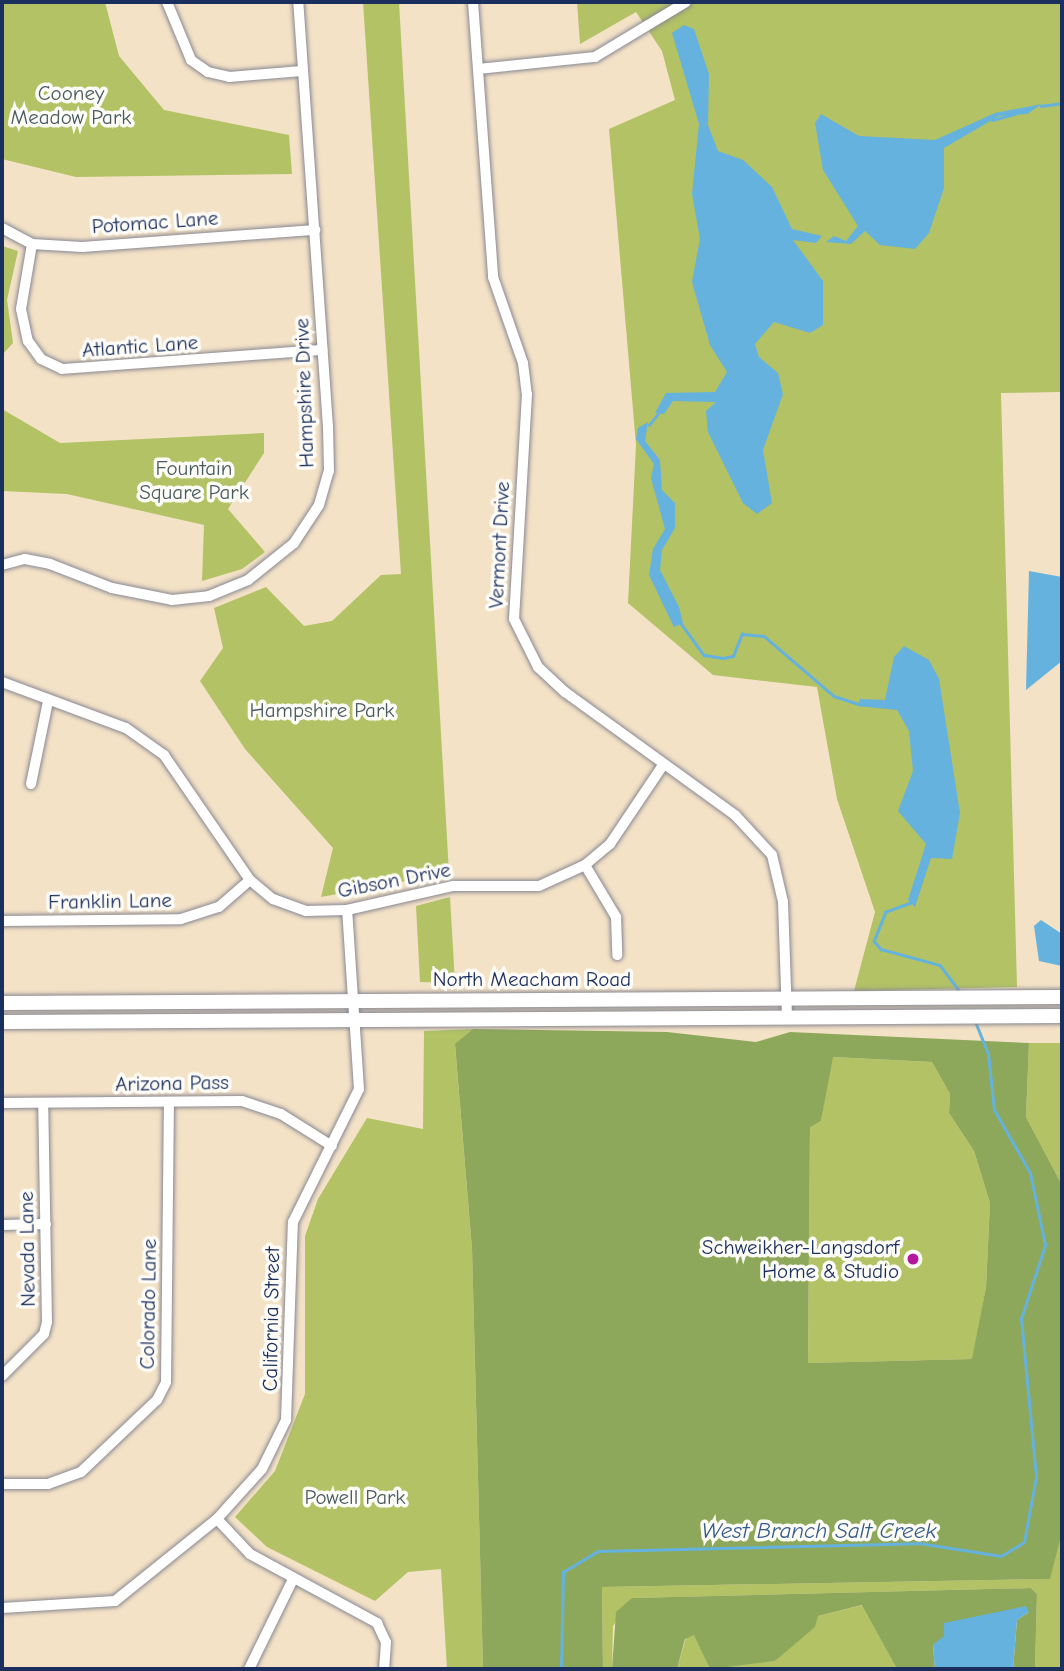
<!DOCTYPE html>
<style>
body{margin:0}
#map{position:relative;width:1064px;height:1671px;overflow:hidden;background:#f4e2c7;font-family:"Comic Neue",sans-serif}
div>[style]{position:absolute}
.green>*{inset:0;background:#b2c265}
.forest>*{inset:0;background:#8da85a}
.water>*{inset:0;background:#65b2de}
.stream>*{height:2.5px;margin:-1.25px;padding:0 1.25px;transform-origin:1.25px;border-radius:1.25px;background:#65b2de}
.roads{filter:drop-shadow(0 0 2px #888892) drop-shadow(0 0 2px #888892)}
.street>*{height:10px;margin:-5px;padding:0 5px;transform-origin:5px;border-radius:5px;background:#fff}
.secondary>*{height:14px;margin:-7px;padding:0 7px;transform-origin:7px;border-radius:7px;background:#fff}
.dots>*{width:19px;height:19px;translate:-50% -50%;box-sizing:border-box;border:4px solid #fdfcf7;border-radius:50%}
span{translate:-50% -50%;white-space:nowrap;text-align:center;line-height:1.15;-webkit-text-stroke:7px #fdfcf7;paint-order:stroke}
.park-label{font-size:21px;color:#485b60}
.street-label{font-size:21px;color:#1b2f5e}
.poi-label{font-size:21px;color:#1b2f5e}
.right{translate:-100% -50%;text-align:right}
.water-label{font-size:23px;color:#355d8b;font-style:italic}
.frame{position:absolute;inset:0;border:4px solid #1b2f5e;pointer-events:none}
</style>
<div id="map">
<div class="green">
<div style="clip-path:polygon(2px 2px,105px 2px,119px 56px,164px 110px,289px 135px,292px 174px,76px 177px,2px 159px)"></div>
<div style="clip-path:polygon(363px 2px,399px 2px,449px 873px,321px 897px,333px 848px,245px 749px,200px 681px,223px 648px,214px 608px,266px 587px,304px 626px,332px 621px,381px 575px,401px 574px)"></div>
<div style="clip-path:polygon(577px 2px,1062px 2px,1062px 392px,1001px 393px,1017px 987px,854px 991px,875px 912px,837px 799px,817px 687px,713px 675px,628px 603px,636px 445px,609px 129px,675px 100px,662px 51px,636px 12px,580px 44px)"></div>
<div style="clip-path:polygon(2px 246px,18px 251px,7px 300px,13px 343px,2px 355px)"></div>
<div style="clip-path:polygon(2px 409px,60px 443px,264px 433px,264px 453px,228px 509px,265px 552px,242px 569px,202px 581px,204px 525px,67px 494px,2px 491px)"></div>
<div style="clip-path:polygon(450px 897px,455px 983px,420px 982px,416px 906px)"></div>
<div style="clip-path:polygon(473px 1029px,455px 1045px,472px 1249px,483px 1669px,447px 1669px,441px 1569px,408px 1572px,375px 1601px,267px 1547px,235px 1517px,275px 1471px,305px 1394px,305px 1236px,318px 1199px,367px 1118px,423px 1129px,424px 1031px)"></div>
<div style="clip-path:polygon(1029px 1043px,1062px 1043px,1062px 1185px,1026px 1117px)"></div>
<div style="clip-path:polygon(832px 1057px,932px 1062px,950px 1094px,949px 1113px,974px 1151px,990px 1203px,986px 1287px,973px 1359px,808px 1363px,810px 1126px,821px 1121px)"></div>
<div style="clip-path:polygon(1061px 1532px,1062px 1669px,1035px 1669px,1037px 1594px,1031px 1588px,632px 1598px,613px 1626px,612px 1669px,603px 1669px,602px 1587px,1049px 1579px)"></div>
<div style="clip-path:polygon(863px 1605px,897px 1669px,724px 1669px,729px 1663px,775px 1661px,818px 1616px)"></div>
<div style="clip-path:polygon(695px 1634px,710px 1669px,677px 1669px,686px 1638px)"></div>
</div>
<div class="forest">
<div style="clip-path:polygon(evenodd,473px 1029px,667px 1032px,756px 1042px,790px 1032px,1029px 1043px,1026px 1117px,1062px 1185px,1062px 1532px,1050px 1579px,602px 1587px,603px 1669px,483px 1669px,472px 1249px,455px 1044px,473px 1029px,833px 1057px,932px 1062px,950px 1094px,949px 1113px,974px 1151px,990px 1203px,986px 1287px,972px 1359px,808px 1363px,810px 1127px,821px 1121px,833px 1057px)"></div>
<div style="clip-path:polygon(1031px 1588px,1037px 1594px,1035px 1669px,1013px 1669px,1017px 1620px,1029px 1612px,974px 1617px,933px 1645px,935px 1669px,897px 1669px,862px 1605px,818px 1616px,815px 1627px,775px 1661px,710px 1669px,694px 1635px,685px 1639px,677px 1669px,612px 1669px,616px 1612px,632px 1598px)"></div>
</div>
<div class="water">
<div style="clip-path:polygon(684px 25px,694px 29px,709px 74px,708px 125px,718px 151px,743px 160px,772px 187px,792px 229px,822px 236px,816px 243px,793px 240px,823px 281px,823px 325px,810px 333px,774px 322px,755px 344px,759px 357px,778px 373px,783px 394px,763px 450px,772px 503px,757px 514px,743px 503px,708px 432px,706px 411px,716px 402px,673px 401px,664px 414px,655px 413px,666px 393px,715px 392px,727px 372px,710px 345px,692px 282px,700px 239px,692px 194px,699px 124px,672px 33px)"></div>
<div style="clip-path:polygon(1042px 104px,1027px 114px,999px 116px,944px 148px,944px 188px,929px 233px,915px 249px,880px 245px,865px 231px,851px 244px,826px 242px,834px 236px,846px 241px,858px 226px,823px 170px,815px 123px,821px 114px,859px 136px,935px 140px,995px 113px)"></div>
<div style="clip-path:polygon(648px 422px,645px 441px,660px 460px,662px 490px,675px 503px,675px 528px,662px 550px,660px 570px,679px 607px,683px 623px,674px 627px,649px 575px,653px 549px,665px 529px,651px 478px,654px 464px,636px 439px,638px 428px)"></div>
<div style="clip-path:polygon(1029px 571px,1062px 577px,1062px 661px,1026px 690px)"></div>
<div style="clip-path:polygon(904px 646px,929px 660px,939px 679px,960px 813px,952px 859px,931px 858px,915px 907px,908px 900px,926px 844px,898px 811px,913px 771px,909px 731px,897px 710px,858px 706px,860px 699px,885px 700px,894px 657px)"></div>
<div style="clip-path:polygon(1041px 920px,1062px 934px,1062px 966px,1039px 961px,1034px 926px)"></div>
<div style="clip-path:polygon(1026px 1606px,1029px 1612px,1017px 1620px,1013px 1669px,935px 1669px,933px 1645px,944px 1636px,944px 1623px)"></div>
</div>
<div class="stream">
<div style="left:1041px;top:106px;width:21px;rotate:-8deg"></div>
<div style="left:992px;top:120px;width:24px;rotate:-15deg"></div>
<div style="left:649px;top:425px;width:14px;rotate:-51deg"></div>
<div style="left:680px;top:622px;width:41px;rotate:54deg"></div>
<div style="left:704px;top:655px;width:19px;rotate:9deg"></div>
<div style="left:723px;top:658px;width:10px;rotate:-11deg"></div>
<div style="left:733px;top:656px;width:24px;rotate:-68deg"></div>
<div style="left:742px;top:634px;width:22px;rotate:5deg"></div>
<div style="left:764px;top:636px;width:92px;rotate:40.6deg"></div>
<div style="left:834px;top:696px;width:28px;rotate:18deg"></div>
<div style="left:911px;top:903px;width:27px;rotate:160deg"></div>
<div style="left:886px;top:912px;width:31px;rotate:112deg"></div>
<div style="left:874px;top:941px;width:11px;rotate:49deg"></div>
<div style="left:881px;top:949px;width:61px;rotate:15.2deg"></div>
<div style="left:940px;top:965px;width:35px;rotate:53deg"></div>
<div style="left:561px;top:1669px;width:97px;rotate:-88.8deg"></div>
<div style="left:563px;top:1572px;width:41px;rotate:-31deg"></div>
<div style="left:598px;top:1551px;width:321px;rotate:-1.4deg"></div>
<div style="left:919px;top:1543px;width:83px;rotate:9deg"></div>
<div style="left:1001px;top:1556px;width:27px;rotate:-31deg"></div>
<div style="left:1024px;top:1542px;width:66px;rotate:-79.5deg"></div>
<div style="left:1036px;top:1477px;width:159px;rotate:-95.4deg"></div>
<div style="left:1021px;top:1319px;width:78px;rotate:-72deg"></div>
<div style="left:1045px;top:1245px;width:74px;rotate:-101.8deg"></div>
<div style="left:1030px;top:1173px;width:73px;rotate:-119.7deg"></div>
<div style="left:994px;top:1110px;width:56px;rotate:-96.1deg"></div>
<div style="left:988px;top:1054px;width:35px;rotate:-112deg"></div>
</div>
<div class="roads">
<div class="street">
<div style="left:167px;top:2px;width:63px;rotate:67.5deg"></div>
<div style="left:191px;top:60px;width:21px;rotate:35deg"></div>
<div style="left:208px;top:72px;width:22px;rotate:13deg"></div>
<div style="left:229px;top:77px;width:73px;rotate:-4.7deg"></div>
<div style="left:473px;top:2px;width:276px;rotate:85.8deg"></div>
<div style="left:493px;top:277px;width:91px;rotate:70.8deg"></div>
<div style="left:523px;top:363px;width:31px;rotate:83deg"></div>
<div style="left:527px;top:394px;width:225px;rotate:93.3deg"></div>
<div style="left:514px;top:619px;width:54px;rotate:63.4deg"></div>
<div style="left:538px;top:667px;width:37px;rotate:43deg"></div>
<div style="left:565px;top:692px;width:210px;rotate:35.9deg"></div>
<div style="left:735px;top:815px;width:54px;rotate:47.2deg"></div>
<div style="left:772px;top:855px;width:48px;rotate:76.8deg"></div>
<div style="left:783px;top:902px;width:115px;rotate:88deg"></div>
<div style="left:478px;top:69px;width:118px;rotate:-5.9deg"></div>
<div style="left:595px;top:57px;width:106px;rotate:-31.1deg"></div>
<div style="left:2px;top:228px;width:34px;rotate:28deg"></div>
<div style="left:32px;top:244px;width:50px;rotate:3.4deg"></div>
<div style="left:82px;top:247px;width:234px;rotate:-4.2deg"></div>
<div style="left:32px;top:244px;width:66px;rotate:99.6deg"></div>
<div style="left:21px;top:309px;width:33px;rotate:78deg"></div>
<div style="left:28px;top:341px;width:22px;rotate:54deg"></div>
<div style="left:41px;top:359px;width:23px;rotate:25deg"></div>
<div style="left:62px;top:369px;width:261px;rotate:-4.2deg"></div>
<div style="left:2px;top:565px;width:24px;rotate:-15deg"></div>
<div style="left:25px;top:559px;width:25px;rotate:11deg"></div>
<div style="left:50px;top:564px;width:66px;rotate:21.2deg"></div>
<div style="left:112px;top:588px;width:61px;rotate:11.3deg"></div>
<div style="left:172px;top:600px;width:37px;rotate:-6deg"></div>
<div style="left:209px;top:596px;width:42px;rotate:-22.3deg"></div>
<div style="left:248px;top:580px;width:59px;rotate:-38.8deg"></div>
<div style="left:294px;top:543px;width:45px;rotate:-56.7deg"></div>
<div style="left:319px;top:505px;width:35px;rotate:-74deg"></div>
<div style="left:329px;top:471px;width:44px;rotate:-91.3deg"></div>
<div style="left:328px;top:427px;width:426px;rotate:-94deg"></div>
<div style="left:2px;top:682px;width:132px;rotate:20.4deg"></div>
<div style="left:126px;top:728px;width:47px;rotate:35.4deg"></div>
<div style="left:164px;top:755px;width:152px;rotate:55.5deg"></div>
<div style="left:250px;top:880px;width:30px;rotate:40deg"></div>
<div style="left:273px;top:899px;width:35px;rotate:20deg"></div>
<div style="left:306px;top:911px;width:41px;rotate:-1.4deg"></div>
<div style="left:347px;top:910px;width:109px;rotate:-12.8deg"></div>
<div style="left:453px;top:886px;width:86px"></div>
<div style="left:539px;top:886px;width:51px;rotate:-24.5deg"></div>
<div style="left:585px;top:865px;width:33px;rotate:-40deg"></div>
<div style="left:610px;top:844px;width:95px;rotate:-56.1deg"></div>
<div style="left:31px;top:784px;width:85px;rotate:-78.4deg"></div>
<div style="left:585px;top:865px;width:61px;rotate:59.2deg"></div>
<div style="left:616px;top:917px;width:38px;rotate:88deg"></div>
<div style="left:2px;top:921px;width:179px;rotate:-0.6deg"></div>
<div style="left:181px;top:919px;width:40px;rotate:-18deg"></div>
<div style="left:219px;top:907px;width:41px;rotate:-41.1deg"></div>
<div style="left:2px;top:1103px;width:240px;rotate:-0.5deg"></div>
<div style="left:242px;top:1101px;width:41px;rotate:18.4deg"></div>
<div style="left:281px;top:1114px;width:60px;rotate:32.1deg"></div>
<div style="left:2px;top:1225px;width:44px;rotate:-1.3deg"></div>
<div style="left:2px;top:1376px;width:59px;rotate:-45deg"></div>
<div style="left:44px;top:1334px;width:12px;rotate:-76deg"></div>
<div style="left:47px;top:1322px;width:219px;rotate:-91deg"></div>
<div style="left:2px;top:1484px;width:46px"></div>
<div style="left:48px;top:1484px;width:35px;rotate:-20deg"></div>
<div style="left:81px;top:1472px;width:105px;rotate:-43.5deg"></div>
<div style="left:157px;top:1400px;width:20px;rotate:-63deg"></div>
<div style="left:166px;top:1382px;width:279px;rotate:-89.4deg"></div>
<div style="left:217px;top:1519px;width:48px;rotate:46.7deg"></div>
<div style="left:250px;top:1554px;width:145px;rotate:28.5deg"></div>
<div style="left:377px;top:1623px;width:21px;rotate:65deg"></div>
<div style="left:386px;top:1642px;width:27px;rotate:94deg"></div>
<div style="left:2px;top:1608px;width:113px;rotate:-3.5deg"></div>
<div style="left:115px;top:1601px;width:131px;rotate:-38.8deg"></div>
<div style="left:217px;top:1519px;width:67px;rotate:-48deg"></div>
<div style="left:262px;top:1469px;width:55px;rotate:-63.9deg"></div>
<div style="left:286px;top:1420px;width:198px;rotate:-88deg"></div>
<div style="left:293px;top:1222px;width:148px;rotate:-63.6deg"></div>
<div style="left:359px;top:1089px;width:179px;rotate:-93.8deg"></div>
<div style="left:249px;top:1669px;width:100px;rotate:-63.9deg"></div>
</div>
<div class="secondary">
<div style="left:2px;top:1003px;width:1060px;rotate:-0.32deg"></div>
<div style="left:2px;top:1022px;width:1060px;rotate:-0.32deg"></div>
</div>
</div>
<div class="dots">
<div style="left:913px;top:1259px;background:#b5179e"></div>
</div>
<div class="park-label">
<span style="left:71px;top:105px">Cooney<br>Meadow Park</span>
<span style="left:194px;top:480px">Fountain<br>Square Park</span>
<span style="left:322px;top:710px">Hampshire Park</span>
<span style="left:355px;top:1497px">Powell Park</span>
</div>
<div class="street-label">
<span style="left:155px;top:222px;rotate:-4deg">Potomac Lane</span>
<span style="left:140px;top:346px;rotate:-4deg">Atlantic Lane</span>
<span style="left:304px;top:393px;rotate:-92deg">Hampshire Drive</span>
<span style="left:499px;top:545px;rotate:-87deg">Vermont Drive</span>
<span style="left:394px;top:880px;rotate:-11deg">Gibson Drive</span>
<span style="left:110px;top:901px;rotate:-1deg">Franklin Lane</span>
<span style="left:532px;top:979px">North Meacham Road</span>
<span style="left:172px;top:1083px;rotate:-1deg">Arizona Pass</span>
<span style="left:27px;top:1249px;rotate:-91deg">Nevada Lane</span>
<span style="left:148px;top:1304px;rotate:-89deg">Colorado Lane</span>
<span style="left:271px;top:1319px;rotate:-89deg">California Street</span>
</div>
<div class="poi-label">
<span class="right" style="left:899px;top:1259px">Schweikher-Langsdorf<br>Home &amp; Studio</span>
</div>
<div class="water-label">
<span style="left:819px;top:1531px">West Branch Salt Creek</span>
</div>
<div class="frame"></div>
</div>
